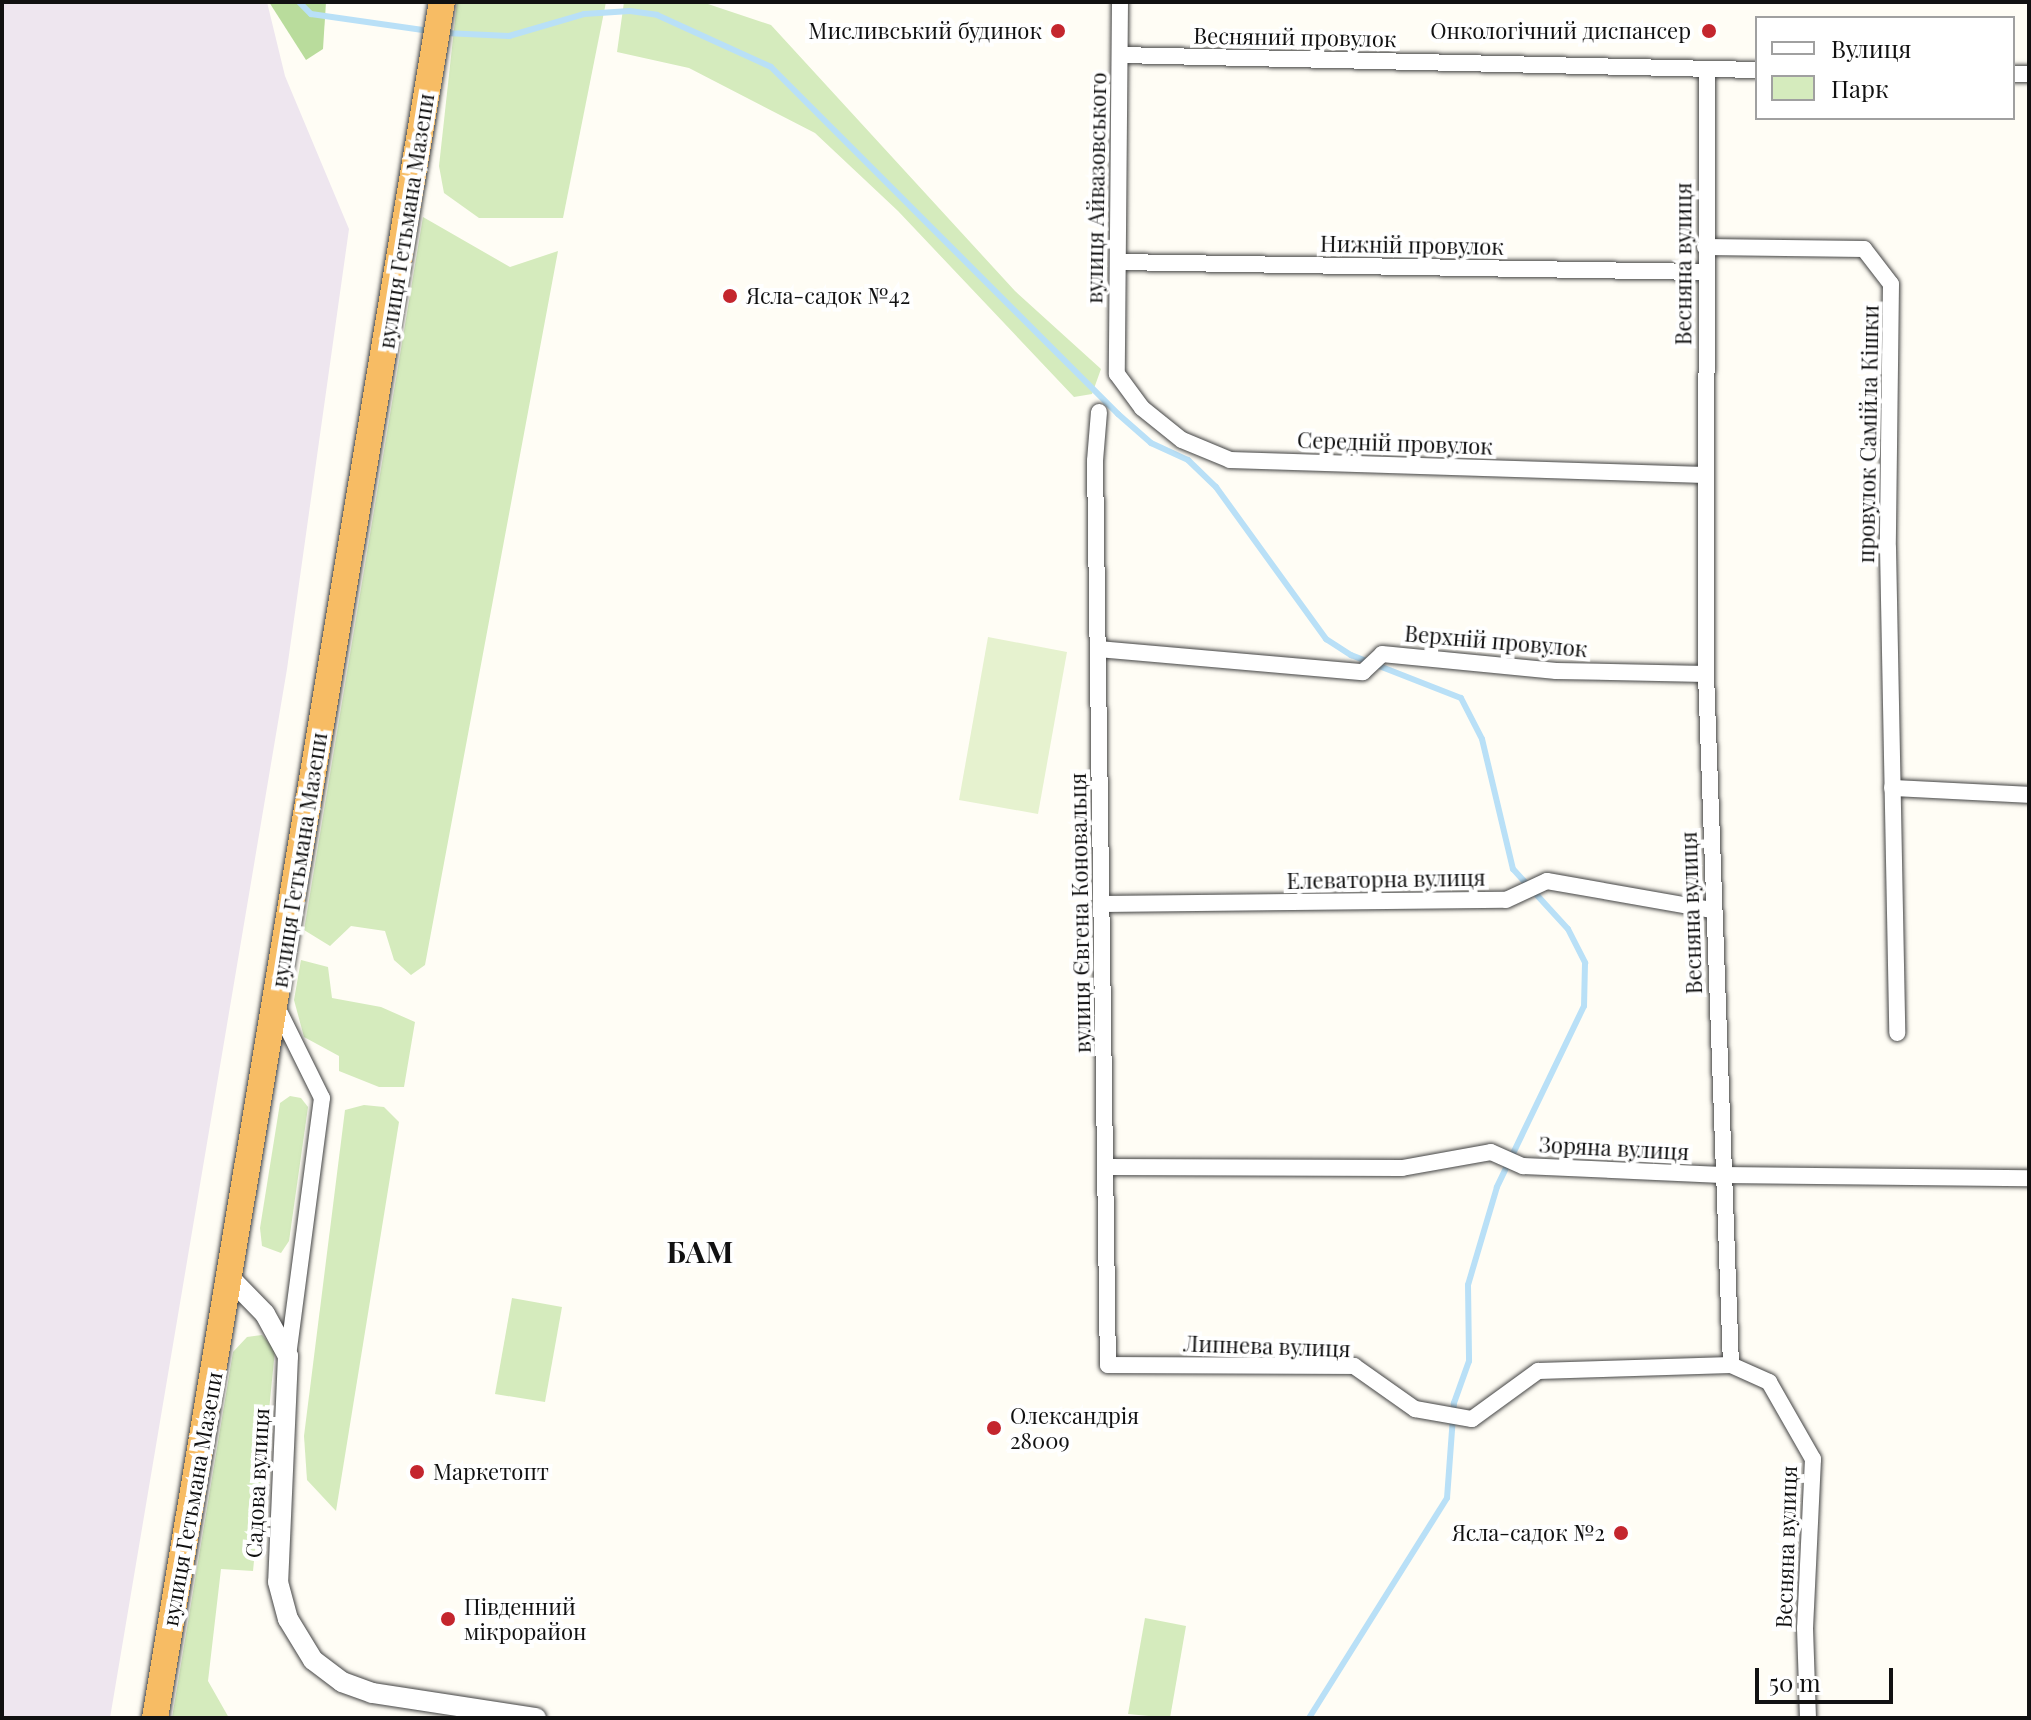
<!DOCTYPE html>
<meta charset="utf-8">
<style>
body{margin:0}
#map{position:relative;width:2031px;height:1720px;overflow:hidden;background:#fffdf5;font-family:"Playfair Display",serif}
div>[style]{position:absolute}
.industrial>*{inset:0;background:#eee6ef}
.green>*{inset:0;background:#d5ebbd}
.forest>*{inset:0;background:#b9dc9c}
.pitch>*{inset:0;background:#e6f2cf}
.stream>*{height:6px;margin:-3px;padding:0 3px;transform-origin:3px;border-radius:3px;background:#b9e0f7}
.roads{filter:drop-shadow(0 0 2px #444) drop-shadow(0 0 2px #444)}
.minor>*{height:16px;margin:-8px;padding:0 8px;transform-origin:8px;border-radius:8px;background:#fff}
.tertiary>*{height:20px;margin:-10px;padding:0 10px;transform-origin:10px;border-radius:10px;background:#fff}
.trunk>*{height:26px;margin:-13px;padding:0 13px;transform-origin:13px;border-radius:13px;background:#f7bc64}
.dots>*{width:22px;height:22px;translate:-50% -50%;box-sizing:border-box;border:4px solid #fff;border-radius:50%}
span{translate:-50% -50%;white-space:nowrap;text-align:center;line-height:1.15;-webkit-text-stroke:8px #fff;paint-order:stroke}
.poi-label{font-size:22px;color:#111}
.right{translate:-100% -50%;text-align:right}
.left{translate:0 -50%;text-align:left}
.street-label{font-size:22px;color:#111}
.district-label{font-size:30px;color:#111;font-weight:700}
.frame{position:absolute;inset:0;border:4px solid #111;pointer-events:none}
.legend{position:absolute;left:1755px;top:16px;width:260px;height:104px;box-sizing:border-box;background:#fff;border:2px solid #a0a0a0;margin:0;padding:10px 14px;list-style:none;font-size:24px;color:#111}
.legend li{display:flex;align-items:center;gap:16px;height:40px}
.legend b{width:40px;border:2px solid #a0a0a0}
.scale{position:absolute;left:1755px;top:1668px;width:138px;height:36px;box-sizing:border-box;border:4px solid #111;border-top:0;padding-left:10px;font-size:24px;line-height:28px;white-space:nowrap;color:#111;-webkit-text-stroke:6px #fff;paint-order:stroke}
</style>
<div id="map">
<div class="industrial">
<div style="clip-path:polygon(2px 2px,267px 2px,285px 76px,349px 229px,287px 669px,110px 1718px,2px 1718px)"></div>
</div>
<div class="green">
<div style="clip-path:polygon(457px 2px,606px 2px,563px 218px,479px 218px,444px 193px,439px 166px)"></div>
<div style="clip-path:polygon(624px 2px,702px 2px,771px 25px,1015px 291px,1101px 369px,1092px 394px,1074px 397px,898px 211px,815px 133px,689px 68px,617px 52px)"></div>
<div style="clip-path:polygon(423px 217px,510px 267px,558px 251px,425px 965px,411px 975px,394px 960px,385px 931px,351px 926px,330px 946px,304px 930px)"></div>
<div style="clip-path:polygon(301px 960px,328px 967px,332px 998px,381px 1007px,415px 1022px,404px 1087px,379px 1087px,339px 1071px,339px 1056px,304px 1037px,294px 1000px)"></div>
<div style="clip-path:polygon(290px 1096px,301px 1098px,308px 1107px,289px 1241px,281px 1253px,262px 1246px,260px 1228px,280px 1103px)"></div>
<div style="clip-path:polygon(364px 1105px,384px 1107px,399px 1122px,336px 1511px,307px 1480px,304px 1436px,345px 1110px)"></div>
<div style="clip-path:polygon(512px 1298px,562px 1307px,545px 1402px,495px 1394px)"></div>
<div style="clip-path:polygon(262px 1335px,275px 1350px,253px 1571px,221px 1569px,208px 1681px,229px 1718px,172px 1718px,233px 1352px,247px 1337px)"></div>
<div style="clip-path:polygon(1145px 1618px,1186px 1626px,1170px 1718px,1128px 1714px)"></div>
</div>
<div class="forest">
<div style="clip-path:polygon(269px 2px,326px 2px,323px 49px,306px 60px)"></div>
</div>
<div class="pitch">
<div style="clip-path:polygon(988px 637px,1067px 652px,1038px 814px,959px 800px)"></div>
</div>
<div class="stream">
<div style="left:299px;top:2px;width:17px;rotate:45deg"></div>
<div style="left:311px;top:14px;width:120px;rotate:8.1deg"></div>
<div style="left:445px;top:33px;width:64px;rotate:2.7deg"></div>
<div style="left:509px;top:36px;width:78px;rotate:-16.3deg"></div>
<div style="left:584px;top:14px;width:46px;rotate:-3.7deg"></div>
<div style="left:630px;top:11px;width:27px;rotate:8deg"></div>
<div style="left:657px;top:15px;width:125px;rotate:24.5deg"></div>
<div style="left:771px;top:67px;width:491px;rotate:45deg"></div>
<div style="left:1118px;top:414px;width:44px;rotate:41.3deg"></div>
<div style="left:1151px;top:443px;width:41px;rotate:24.7deg"></div>
<div style="left:1188px;top:460px;width:39px;rotate:44deg"></div>
<div style="left:1216px;top:487px;width:188px;rotate:54.1deg"></div>
<div style="left:1326px;top:639px;width:30px;rotate:33deg"></div>
<div style="left:1351px;top:655px;width:118px;rotate:21.4deg"></div>
<div style="left:1461px;top:698px;width:46px;rotate:62.9deg"></div>
<div style="left:1482px;top:739px;width:134px;rotate:76.6deg"></div>
<div style="left:1513px;top:869px;width:81px;rotate:47.5deg"></div>
<div style="left:1568px;top:929px;width:38px;rotate:63deg"></div>
<div style="left:1585px;top:963px;width:43px;rotate:91.3deg"></div>
<div style="left:1584px;top:1006px;width:201px;rotate:115.7deg"></div>
<div style="left:1497px;top:1187px;width:102px;rotate:106.5deg"></div>
<div style="left:1468px;top:1285px;width:76px;rotate:89.2deg"></div>
<div style="left:1469px;top:1361px;width:45px;rotate:109.7deg"></div>
<div style="left:1454px;top:1403px;width:95px;rotate:94.2deg"></div>
<div style="left:1447px;top:1498px;width:260px;rotate:122.1deg"></div>
</div>
<div class="roads">
<div class="minor">
<div style="left:1120px;top:2px;width:372px;rotate:90.5deg"></div>
<div style="left:1117px;top:374px;width:42px;rotate:53.7deg"></div>
<div style="left:1142px;top:408px;width:51px;rotate:38.7deg"></div>
<div style="left:1182px;top:440px;width:52px;rotate:22.6deg"></div>
<div style="left:1230px;top:460px;width:475px;rotate:1.8deg"></div>
<div style="left:1120px;top:55px;width:637px;rotate:1.35deg"></div>
<div style="left:1707px;top:69px;width:605px;rotate:90.09deg"></div>
<div style="left:1706px;top:674px;width:691px;rotate:87.93deg"></div>
<div style="left:1731px;top:1365px;width:42px;rotate:24.1deg"></div>
<div style="left:1769px;top:1382px;width:89px;rotate:60.3deg"></div>
<div style="left:1813px;top:1459px;width:169px;rotate:92.7deg"></div>
<div style="left:1805px;top:1628px;width:90px;rotate:88.1deg"></div>
<div style="left:2013px;top:74px;width:16px"></div>
<div style="left:1705px;top:247px;width:159px;rotate:0.7deg"></div>
<div style="left:1864px;top:249px;width:44px;rotate:52.4deg"></div>
<div style="left:1891px;top:284px;width:264px;rotate:90.7deg"></div>
<div style="left:1888px;top:548px;width:485px;rotate:88.9deg"></div>
<div style="left:1118px;top:262px;width:587px;rotate:0.98deg"></div>
<div style="left:1099px;top:412px;width:49px;rotate:94.7deg"></div>
<div style="left:1095px;top:461px;width:904px;rotate:89.18deg"></div>
<div style="left:1108px;top:1365px;width:246px;rotate:0.2deg"></div>
<div style="left:1354px;top:1366px;width:75px;rotate:35.2deg"></div>
<div style="left:1415px;top:1409px;width:58px;rotate:10deg"></div>
<div style="left:1472px;top:1419px;width:82px;rotate:-36deg"></div>
<div style="left:1538px;top:1371px;width:193px;rotate:-1.8deg"></div>
<div style="left:1098px;top:649px;width:266px;rotate:5deg"></div>
<div style="left:1363px;top:672px;width:26px;rotate:-43deg"></div>
<div style="left:1382px;top:654px;width:175px;rotate:5.6deg"></div>
<div style="left:1556px;top:671px;width:150px;rotate:1.1deg"></div>
<div style="left:1892px;top:788px;width:137px;rotate:2.9deg"></div>
<div style="left:1102px;top:904px;width:404px;rotate:-0.6deg"></div>
<div style="left:1506px;top:900px;width:45px;rotate:-24.9deg"></div>
<div style="left:1547px;top:881px;width:168px;rotate:10deg"></div>
<div style="left:275px;top:1003px;width:106px;rotate:63.7deg"></div>
<div style="left:322px;top:1098px;width:260px;rotate:97.5deg"></div>
<div style="left:1105px;top:1167px;width:297px;rotate:0.2deg"></div>
<div style="left:1402px;top:1168px;width:90px;rotate:-10.2deg"></div>
<div style="left:1491px;top:1152px;width:35px;rotate:24deg"></div>
<div style="left:1523px;top:1166px;width:199px;rotate:2.6deg"></div>
<div style="left:1722px;top:1175px;width:307px;rotate:0.6deg"></div>
</div>
<div class="tertiary">
<div style="left:230px;top:1278px;width:50px;rotate:45.8deg"></div>
<div style="left:265px;top:1314px;width:48px;rotate:61.3deg"></div>
<div style="left:288px;top:1356px;width:226px;rotate:92.5deg"></div>
<div style="left:278px;top:1582px;width:38px;rotate:75deg"></div>
<div style="left:288px;top:1619px;width:48px;rotate:58.6deg"></div>
<div style="left:313px;top:1660px;width:36px;rotate:37deg"></div>
<div style="left:342px;top:1682px;width:32px;rotate:20deg"></div>
<div style="left:372px;top:1693px;width:166px;rotate:8.7deg"></div>
</div>
<div class="trunk">
<div style="left:155px;top:1718px;width:1740px;rotate:-80.51deg"></div>
</div>
</div>
<div class="dots">
<div style="left:1058px;top:31px;background:#c4262e"></div>
<div style="left:1709px;top:31px;background:#c4262e"></div>
<div style="left:730px;top:296px;background:#c4262e"></div>
<div style="left:994px;top:1428px;background:#c4262e"></div>
<div style="left:417px;top:1472px;background:#c4262e"></div>
<div style="left:1621px;top:1533px;background:#c4262e"></div>
<div style="left:448px;top:1619px;background:#c4262e"></div>
</div>
<div class="poi-label">
<span class="right" style="left:1042px;top:31px">Мисливський будинок</span>
<span class="right" style="left:1691px;top:31px">Онкологічний диспансер</span>
<span class="left" style="left:746px;top:296px">Ясла-садок №42</span>
<span class="left" style="left:1010px;top:1428px">Олександрія<br>28009</span>
<span class="left" style="left:433px;top:1472px">Маркетопт</span>
<span class="right" style="left:1605px;top:1533px">Ясла-садок №2</span>
<span class="left" style="left:464px;top:1619px">Південний<br>мікрорайон</span>
</div>
<div class="street-label">
<span style="left:1295px;top:37px;rotate:1deg">Весняний провулок</span>
<span style="left:1096px;top:188px;rotate:-89deg">вулиця Айвазовського</span>
<span style="left:406px;top:221px;rotate:-81deg">вулиця Гетьмана Мазепи</span>
<span style="left:1412px;top:245px;rotate:1deg">Нижній провулок</span>
<span style="left:1683px;top:264px;rotate:-90deg">Весняна вулиця</span>
<span style="left:1868px;top:434px;rotate:-89deg">провулок Самійла Кішки</span>
<span style="left:1395px;top:443px;rotate:2deg">Середній провулок</span>
<span style="left:1496px;top:641px;rotate:5deg">Верхній провулок</span>
<span style="left:299px;top:860px;rotate:-81deg">вулиця Гетьмана Мазепи</span>
<span style="left:1386px;top:879px;rotate:-1deg">Елеваторна вулиця</span>
<span style="left:1080px;top:913px;rotate:-91deg">вулиця Євгена Коновальця</span>
<span style="left:1691px;top:913px;rotate:-92deg">Весняна вулиця</span>
<span style="left:1614px;top:1148px;rotate:3deg">Зоряна вулиця</span>
<span style="left:1267px;top:1346px;rotate:2deg">Липнева вулиця</span>
<span style="left:257px;top:1483px;rotate:-87deg">Садова вулиця</span>
<span style="left:192px;top:1499px;rotate:-80deg">вулиця Гетьмана Мазепи</span>
<span style="left:1786px;top:1547px;rotate:-88deg">Весняна вулиця</span>
</div>
<div class="district-label">
<span style="left:700px;top:1251px">БАМ</span>
</div>
<div class="frame"></div>
<ul class="legend">
<li><b style="height:10px;background:#fff"></b>Вулиця</li>
<li><b style="height:22px;background:#d5ebbd"></b>Парк</li>
</ul>
<div class="scale">50 m</div>
</div>
